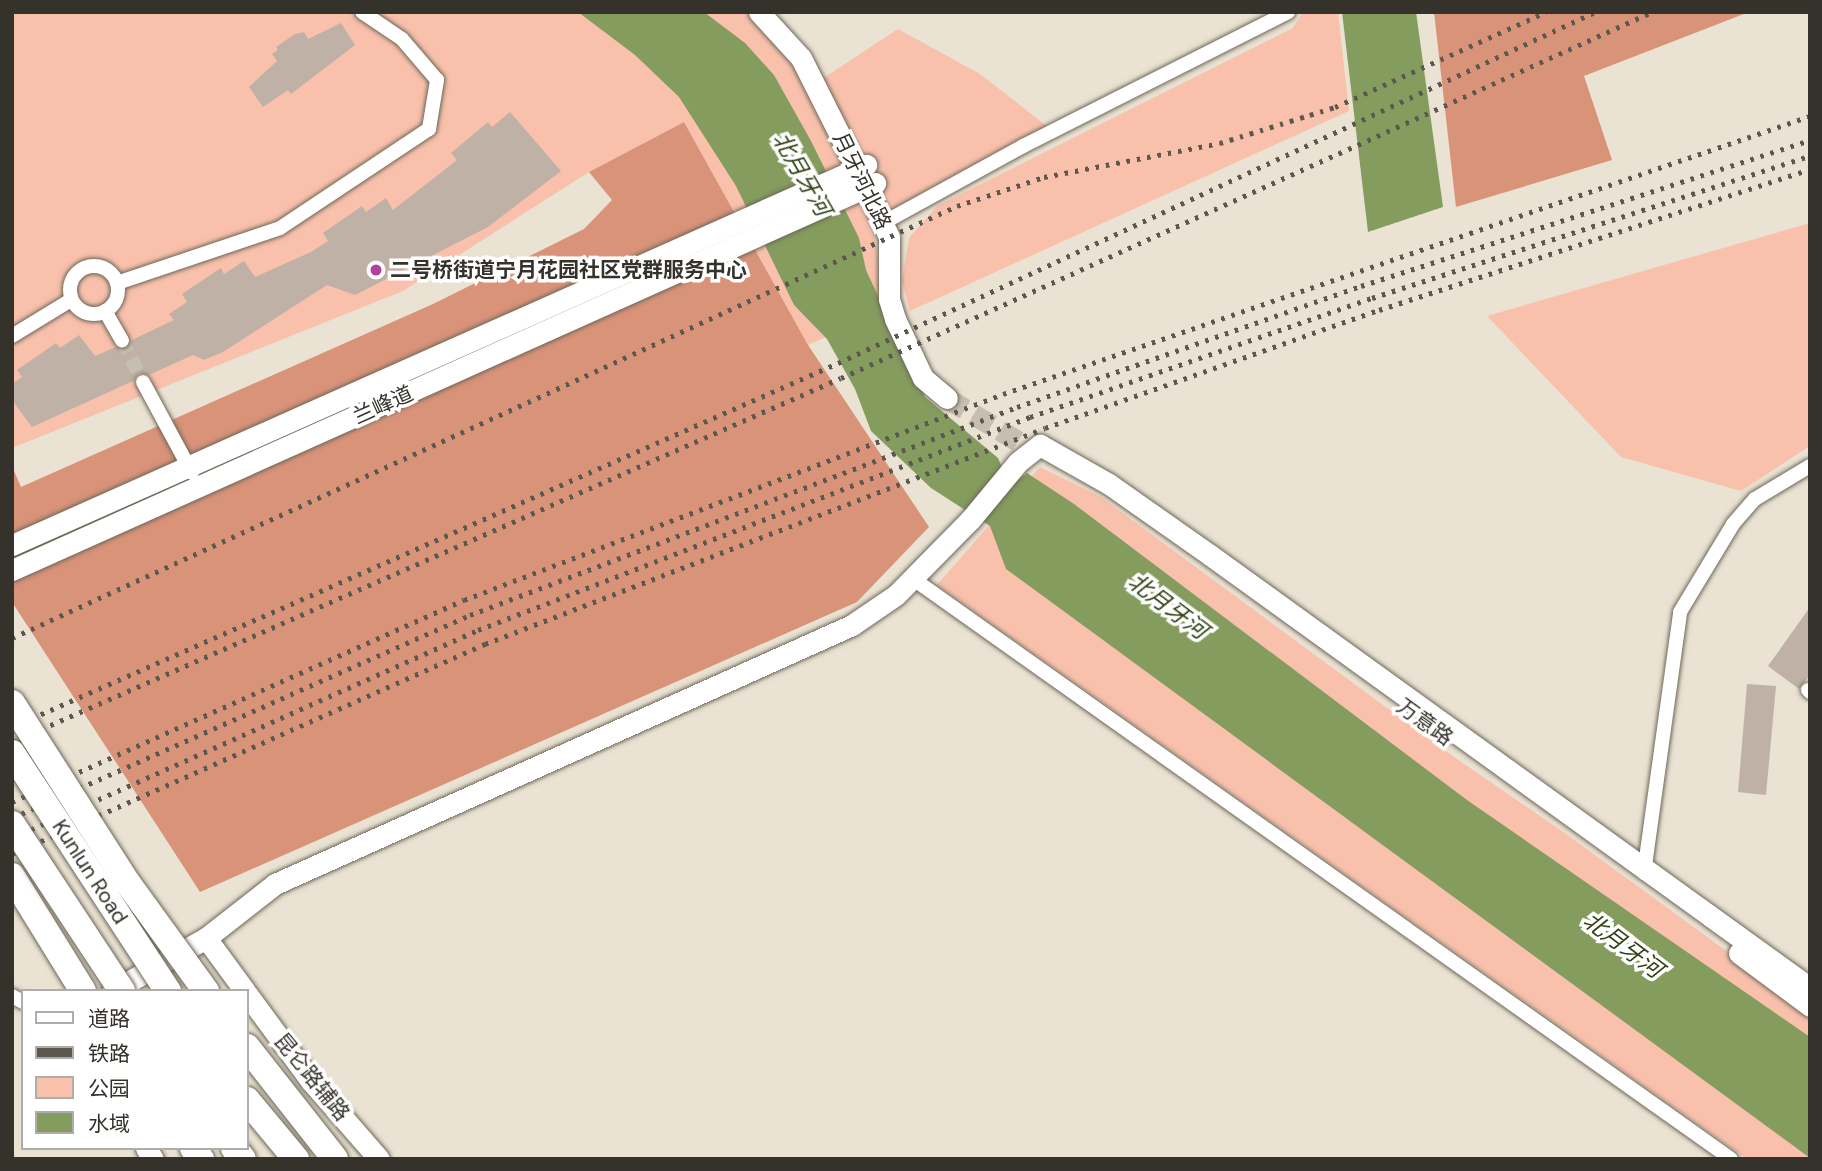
<!DOCTYPE html>
<meta charset="utf-8">
<style>
body{margin:0}
#map{position:relative;width:1822px;height:1171px;overflow:hidden;background:#eae2d2;font-family:"DM Sans","Noto Sans SC",sans-serif}
div>[style]{position:absolute}
.green>*{inset:0;background:#f9c1ac}
.forest>*{inset:0;background:#d99379}
.water>*{inset:0;background:#849d5e}
.building>*{inset:0;background:#bfb1a6}
.street-tunnel>*{height:14px;margin-top:-7px;transform-origin:0;background:repeating-linear-gradient(90deg,#c6bfb1 0 14px,transparent 0 21px)}
.secondary-tunnel>*{height:21px;margin-top:-10.5px;transform-origin:0;background:repeating-linear-gradient(90deg,#c6bfb1 0 21px,transparent 0 31px)}
.roads{filter:drop-shadow(0 0 2px #6e6759) drop-shadow(0 0 2px #6e6759)}
.street>*{height:14px;margin:-7px;padding:0 7px;transform-origin:7px;border-radius:7px;background:#fff}
.street>.ring{margin:-7px;padding:0;box-sizing:content-box;background:none;border:14px solid #fff;border-radius:50%}
.secondary>*{height:21px;margin:-10.5px;padding:0 10.5px;transform-origin:10.5px;border-radius:10.5px;background:#fff}
.highway>*{height:26px;margin:-13px;padding:0 13px;transform-origin:13px;border-radius:13px;background:#fff}
.rail>*{height:5px;margin-top:-2.5px;transform-origin:0;background:repeating-linear-gradient(90deg,#5c574f 0 3.5px,transparent 0 10.5px)}
.bridges{filter:drop-shadow(0 0 2px #6e6759) drop-shadow(0 0 2px #6e6759)}
.highway-bridge>*{height:26px;margin:-13px;padding:0 13px;transform-origin:13px;border-radius:13px;background:#fff}
.dots>*{width:19px;height:19px;translate:-50% -50%;box-sizing:border-box;border:4px solid #fff;border-radius:50%}
span{translate:-50% -50%;white-space:nowrap;text-align:center;line-height:1.15;-webkit-text-stroke:7px #fff;paint-order:stroke}
.street-label{font-size:21px;color:#35322c}
.poi-label{font-size:21px;color:#35322c;font-weight:700}
.left{translate:0 -50%;text-align:left}
.water-label{font-size:23px;color:#314213;font-style:italic}
.frame{position:absolute;inset:0;border:14px solid #35322c;pointer-events:none}
.legend{position:absolute;left:21px;top:989px;width:228px;height:161px;box-sizing:border-box;background:#fff;border:2px solid #aeadab;margin:0;padding:9px 12px;list-style:none;font-size:21px;color:#35322c}
.legend li{display:flex;align-items:center;gap:14px;height:35px}
.legend b{width:35px;border:2px solid #aeadab}
</style>
<div id="map">
<div class="green">
<div style="clip-path:polygon(12px 12px,748px 12px,789px 48px,810px 87px,898px 29px,980px 74px,1048px 127px,873px 229px,887px 310px,808px 345px,684px 122px,589px 172px,403px 291px,12px 448px)"></div>
<div style="clip-path:polygon(1303px 12px,1338px 12px,1349px 111px,910px 311px,902px 281px,909px 238px,937px 206px,1293px 28px)"></div>
<div style="clip-path:polygon(1810px 223px,1810px 446px,1741px 491px,1621px 457px,1487px 316px)"></div>
<div style="clip-path:polygon(1040px 467px,1101px 497px,1444px 750px,1566px 834px,1810px 1012px,1810px 1159px,1747px 1159px,937px 585px)"></div>
</div>
<div class="forest">
<div style="clip-path:polygon(1434px 12px,1749px 12px,1584px 76px,1612px 160px,1456px 207px)"></div>
<div style="clip-path:polygon(684px 122px,808px 345px,929px 527px,857px 602px,200px 892px,12px 602px,12px 466px,21px 487px,433px 304px,584px 229px,612px 200px,589px 172px)"></div>
</div>
<div class="water">
<div style="clip-path:polygon(578px 12px,704px 12px,745px 43px,774px 75px,811px 141px,859px 238px,866px 270px,925px 397px,998px 458px,1010px 486px,1027px 473px,1074px 504px,1467px 800px,1810px 1037px,1810px 1158px,1006px 569px,990px 526px,931px 488px,871px 431px,855px 389px,827px 339px,794px 305px,736px 186px,679px 97px,635px 55px)"></div>
<div style="clip-path:polygon(1342px 12px,1416px 12px,1443px 207px,1368px 232px)"></div>
</div>
<div class="building">
<div style="clip-path:polygon(341px 23px,355px 45px,291px 94px,288px 90px,263px 107px,249px 87px,277px 61px,272px 54px,278px 50px,276px 47px,295px 34px,304px 32px,308px 39px)"></div>
<div style="clip-path:polygon(510px 112px,561px 171px,488px 227px,355px 295px,327px 285px,223px 352px,204px 360px,193px 355px,149px 375px,139px 373px,133px 381px,32px 427px,12px 400px,12px 384px,22px 377px,17px 370px,56px 343px,60px 348px,79px 335px,95px 356px,116px 347px,126px 349px,132px 340px,174px 320px,169px 314px,187px 302px,182px 294px,221px 268px,224px 274px,244px 261px,255px 277px,311px 252px,328px 241px,323px 233px,362px 206px,366px 212px,386px 198px,393px 210px,457px 160px,451px 153px,488px 122px,492px 127px)"></div>
<div style="clip-path:polygon(1810px 607px,1810px 675px,1799px 689px,1768px 666px)"></div>
<div style="clip-path:polygon(1747px 684px,1776px 686px,1766px 795px,1738px 792px)"></div>
</div>
<div class="street-tunnel">
<div style="left:122px;top:340px;width:47px;rotate:63.4deg"></div>
</div>
<div class="secondary-tunnel">
<div style="left:947px;top:398px;width:100px;rotate:31.2deg"></div>
</div>
<div class="roads">
<div class="street">
<div style="left:883px;top:223px;width:160px;rotate:-28.8deg"></div>
<div style="left:1023px;top:146px;width:297px;rotate:-26.8deg"></div>
<div class="ring" style="left:70px;top:266px;width:34px;height:34px"></div>
<div style="left:117px;top:283px;width:172px;rotate:-18.6deg"></div>
<div style="left:280px;top:228px;width:179px;rotate:-33.6deg"></div>
<div style="left:429px;top:129px;width:50px;rotate:-80.7deg"></div>
<div style="left:437px;top:80px;width:54px;rotate:-130.5deg"></div>
<div style="left:402px;top:39px;width:48px;rotate:-146deg"></div>
<div style="left:105px;top:311px;width:34px;rotate:60deg"></div>
<div style="left:12px;top:336px;width:69px;rotate:-31.4deg"></div>
<div style="left:143px;top:382px;width:103px;rotate:61.7deg"></div>
<div style="left:912px;top:578px;width:1004px;rotate:35.35deg"></div>
<div style="left:1808px;top:690px;width:3px;rotate:45deg"></div>
<div style="left:1644px;top:873px;width:263px;rotate:-82.1deg"></div>
<div style="left:1680px;top:612px;width:103px;rotate:-58.9deg"></div>
<div style="left:1733px;top:524px;width:33px;rotate:-49deg"></div>
<div style="left:1755px;top:499px;width:64px;rotate:-31deg"></div>
<div style="left:12px;top:996px;width:13px;rotate:29deg"></div>
</div>
<div class="secondary">
<div style="left:759px;top:12px;width:62px;rotate:47.6deg"></div>
<div style="left:801px;top:58px;width:144px;rotate:63.3deg"></div>
<div style="left:866px;top:187px;width:55px;rotate:65.3deg"></div>
<div style="left:889px;top:237px;width:62px;rotate:90deg"></div>
<div style="left:889px;top:299px;width:21px;rotate:73deg"></div>
<div style="left:895px;top:319px;width:65px;rotate:64.6deg"></div>
<div style="left:923px;top:378px;width:31px;rotate:40deg"></div>
<div style="left:12px;top:545px;width:935px;rotate:-23.99deg"></div>
<div style="left:12px;top:570px;width:946px;rotate:-24.15deg"></div>
<div style="left:206px;top:938px;width:88px;rotate:-38deg"></div>
<div style="left:275px;top:884px;width:632px;rotate:-24.17deg"></div>
<div style="left:852px;top:625px;width:53px;rotate:-34.3deg"></div>
<div style="left:896px;top:595px;width:105px;rotate:-45.4deg"></div>
<div style="left:970px;top:520px;width:75px;rotate:-50.4deg"></div>
<div style="left:1018px;top:462px;width:28px;rotate:-38deg"></div>
<div style="left:1040px;top:445px;width:79px;rotate:29.5deg"></div>
<div style="left:1109px;top:484px;width:123px;rotate:35.1deg"></div>
<div style="left:1210px;top:555px;width:740px;rotate:35.82deg"></div>
<div style="left:1739px;top:953px;width:89px;rotate:36.7deg"></div>
<div style="left:112px;top:991px;width:108px;rotate:-29.4deg"></div>
<div style="left:206px;top:938px;width:66px;rotate:53.7deg"></div>
<div style="left:247px;top:994px;width:108px;rotate:53.7deg"></div>
<div style="left:311px;top:1081px;width:103px;rotate:48.9deg"></div>
<div style="left:146px;top:1148px;width:13px;rotate:58deg"></div>
</div>
<div class="highway">
<div style="left:12px;top:876px;width:135px;rotate:58.3deg"></div>
<div style="left:247px;top:1047px;width:142px;rotate:51.8deg"></div>
<div style="left:247px;top:1100px;width:77px;rotate:50.3deg"></div>
<div style="left:193px;top:1148px;width:14px;rotate:54deg"></div>
<div style="left:234px;top:1148px;width:14px;rotate:51deg"></div>
</div>
</div>
<div class="rail">
<div style="left:12px;top:638px;width:1039px;rotate:-24.57deg"></div>
<div style="left:957px;top:206px;width:92px;rotate:-18.4deg"></div>
<div style="left:1044px;top:177px;width:179px;rotate:-10.9deg"></div>
<div style="left:1220px;top:143px;width:121px;rotate:-17.4deg"></div>
<div style="left:1335px;top:107px;width:231px;rotate:-24.2deg"></div>
<div style="left:12px;top:727px;width:903px;rotate:-23.78deg"></div>
<div style="left:838px;top:363px;width:834px;rotate:-24.88deg"></div>
<div style="left:12px;top:742px;width:905px;rotate:-23.71deg"></div>
<div style="left:841px;top:378px;width:890px;rotate:-24.29deg"></div>
<div style="left:12px;top:802px;width:495px;rotate:-24.1deg"></div>
<div style="left:464px;top:600px;width:577px;rotate:-20.92deg"></div>
<div style="left:1003px;top:394px;width:854px;rotate:-19.01deg"></div>
<div style="left:12px;top:818px;width:501px;rotate:-23.9deg"></div>
<div style="left:470px;top:615px;width:585px;rotate:-20.82deg"></div>
<div style="left:1017px;top:407px;width:365px;rotate:-19.4deg"></div>
<div style="left:1361px;top:286px;width:472px;rotate:-18deg"></div>
<div style="left:12px;top:838px;width:510px;rotate:-24.05deg"></div>
<div style="left:478px;top:630px;width:592px;rotate:-21.1deg"></div>
<div style="left:1030px;top:417px;width:362px;rotate:-19.2deg"></div>
<div style="left:1372px;top:298px;width:460px;rotate:-18deg"></div>
<div style="left:12px;top:854px;width:518px;rotate:-23.94deg"></div>
<div style="left:485px;top:644px;width:600px;rotate:-21.09deg"></div>
<div style="left:1045px;top:428px;width:354px;rotate:-19.5deg"></div>
<div style="left:1379px;top:310px;width:453px;rotate:-18.1deg"></div>
</div>
<div class="bridges">
<div class="highway-bridge">
<div style="left:12px;top:703px;width:213px;rotate:57.3deg"></div>
<div style="left:127px;top:882px;width:135px;rotate:54.1deg"></div>
<div style="left:12px;top:753px;width:285px;rotate:56.8deg"></div>
<div style="left:12px;top:824px;width:200px;rotate:56.6deg"></div>
</div>
</div>
<div class="dots">
<div style="left:376px;top:270px;background:#b3419b"></div>
</div>
<div class="street-label">
<span style="left:862px;top:181px;rotate:64deg">月牙河北路</span>
<span style="left:383px;top:405px;rotate:-24deg">兰峰道</span>
<span style="left:1425px;top:722px;rotate:36deg">万意路</span>
<span style="left:90px;top:872px;rotate:57deg">Kunlun Road</span>
<span style="left:312px;top:1077px;rotate:51deg">昆仑路辅路</span>
</div>
<div class="poi-label">
<span class="left" style="left:390px;top:270px">二号桥街道宁月花园社区党群服务中心</span>
</div>
<div class="water-label">
<span style="left:802px;top:174px;rotate:60deg">北月牙河</span>
<span style="left:1168px;top:606px;rotate:37deg">北月牙河</span>
<span style="left:1623px;top:945px;rotate:37deg">北月牙河</span>
</div>
<div class="frame"></div>
<ul class="legend">
<li><b style="height:9px;background:#fff"></b>道路</li>
<li><b style="height:9px;background:#5c574f"></b>铁路</li>
<li><b style="height:19px;background:#f9c1ac"></b>公园</li>
<li><b style="height:19px;background:#849d5e"></b>水域</li>
</ul>
</div>
